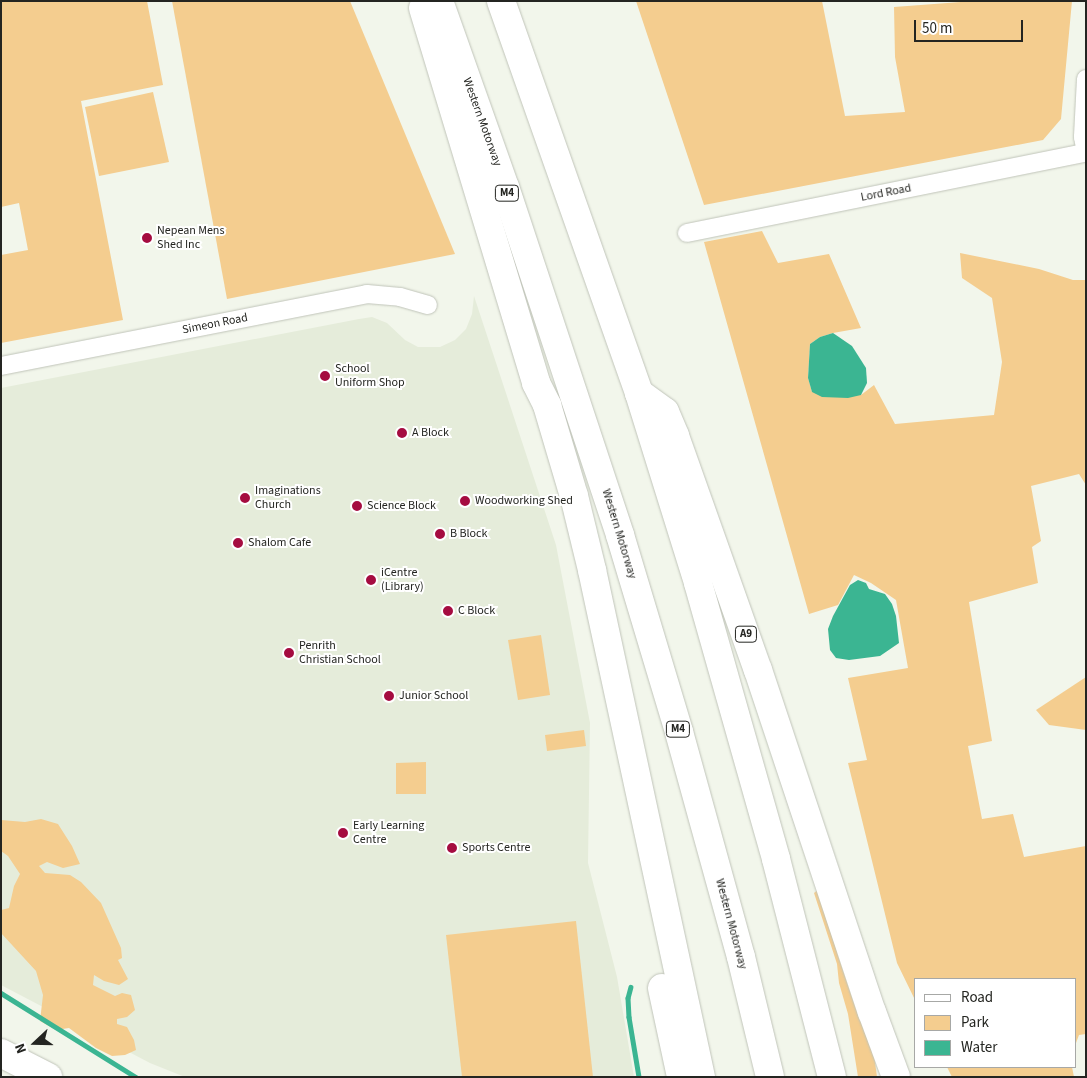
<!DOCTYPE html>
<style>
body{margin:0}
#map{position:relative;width:1087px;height:1078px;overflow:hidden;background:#f2f6eb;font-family:"Source Sans 3",sans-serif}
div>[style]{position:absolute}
.built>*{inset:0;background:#e5ecda}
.green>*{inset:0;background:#f4cd8f}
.water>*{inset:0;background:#3bb592}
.stream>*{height:4.5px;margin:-2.25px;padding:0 2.25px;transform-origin:2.25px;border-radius:2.25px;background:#3bb592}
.roads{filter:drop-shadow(0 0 1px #c0c4b9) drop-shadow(0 0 1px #c0c4b9)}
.minor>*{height:18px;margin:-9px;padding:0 9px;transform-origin:9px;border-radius:9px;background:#fff}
.trunk>*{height:28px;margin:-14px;padding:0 14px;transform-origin:14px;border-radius:14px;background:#fff}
.motorway>*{height:28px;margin:-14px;padding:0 14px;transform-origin:14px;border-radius:14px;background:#fff}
.dots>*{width:14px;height:14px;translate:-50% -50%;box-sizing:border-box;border:2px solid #fff;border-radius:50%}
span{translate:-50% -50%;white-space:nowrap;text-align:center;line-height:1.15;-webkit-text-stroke:4px #fff;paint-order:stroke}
.shield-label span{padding:1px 4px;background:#fff;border:1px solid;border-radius:4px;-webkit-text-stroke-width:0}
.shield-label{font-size:11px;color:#242521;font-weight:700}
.street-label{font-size:12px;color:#242521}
.poi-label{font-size:12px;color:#242521}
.left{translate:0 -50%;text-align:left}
.frame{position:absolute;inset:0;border:2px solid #242521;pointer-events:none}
.legend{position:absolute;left:914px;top:978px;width:162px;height:90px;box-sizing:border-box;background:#fff;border:1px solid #a7a8a6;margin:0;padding:6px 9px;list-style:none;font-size:15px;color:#242521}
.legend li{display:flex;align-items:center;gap:10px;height:25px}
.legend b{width:25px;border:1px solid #a7a8a6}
.north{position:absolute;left:10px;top:1018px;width:50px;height:50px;-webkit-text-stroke:4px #fff;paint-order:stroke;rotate:249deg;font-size:14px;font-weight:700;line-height:20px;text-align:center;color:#242521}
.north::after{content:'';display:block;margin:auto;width:18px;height:22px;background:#242521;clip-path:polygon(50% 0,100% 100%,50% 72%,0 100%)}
.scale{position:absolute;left:914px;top:20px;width:109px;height:22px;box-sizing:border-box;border:2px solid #242521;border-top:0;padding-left:6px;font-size:15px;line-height:18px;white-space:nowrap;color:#242521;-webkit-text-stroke:4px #fff;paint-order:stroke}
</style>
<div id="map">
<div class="built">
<div style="clip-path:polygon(474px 296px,556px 545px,590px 723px,588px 863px,617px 977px,634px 1077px,185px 1077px,150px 1063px,1px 985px,1px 388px,359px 319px,372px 317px,387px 323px,405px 340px,418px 347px,440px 347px,455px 340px,466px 329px,472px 314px)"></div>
</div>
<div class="green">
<div style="clip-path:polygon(1px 1px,147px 1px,163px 85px,81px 101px,123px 320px,1px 343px,1px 255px,28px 250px,19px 203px,1px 207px)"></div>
<div style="clip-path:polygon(172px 1px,350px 1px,455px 254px,227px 299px)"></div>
<div style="clip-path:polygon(636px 1px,822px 1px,845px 116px,905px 112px,895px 57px,894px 7px,974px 1px,1072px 1px,1061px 119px,1043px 140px,704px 205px)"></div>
<div style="clip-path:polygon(153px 92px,169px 162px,99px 176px,85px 107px)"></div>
<div style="clip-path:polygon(762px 231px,778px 263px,829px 254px,861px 328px,833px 333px,820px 337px,810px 344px,808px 378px,812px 392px,861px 395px,874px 385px,895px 424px,994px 415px,1002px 362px,992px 298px,962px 278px,960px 253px,1039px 269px,1073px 280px,1086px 280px,1086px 485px,1079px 474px,1031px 486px,1041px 541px,1032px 547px,1038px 583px,969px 602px,992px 741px,968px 746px,982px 819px,1013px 814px,1024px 857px,1086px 846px,1086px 1034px,1079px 1035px,1076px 1043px,1076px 979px,916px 979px,916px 1002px,897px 963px,848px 763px,867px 760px,848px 678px,908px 668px,896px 600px,871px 583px,854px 575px,838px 605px,809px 614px,704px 242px)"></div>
<div style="clip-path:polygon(541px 635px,550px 695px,518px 700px,508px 640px)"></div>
<div style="clip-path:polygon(1086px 677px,1086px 730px,1049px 725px,1036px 710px)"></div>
<div style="clip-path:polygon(584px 730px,586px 746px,547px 751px,545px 735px)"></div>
<div style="clip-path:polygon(426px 762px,426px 794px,396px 794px,396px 763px)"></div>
<div style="clip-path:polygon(41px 819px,58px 824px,72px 846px,80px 864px,63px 868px,47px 862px,39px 866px,45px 873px,70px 875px,81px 882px,101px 903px,121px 948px,122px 958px,118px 960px,128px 979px,119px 985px,104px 981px,94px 975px,93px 985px,115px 996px,122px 993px,131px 995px,135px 1010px,127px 1017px,117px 1019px,117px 1024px,127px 1027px,134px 1040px,136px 1050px,125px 1055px,112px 1056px,96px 1048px,69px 1028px,56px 1030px,40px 1021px,43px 995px,36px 971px,1px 933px,1px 910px,9px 908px,14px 886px,20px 874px,8px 856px,1px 851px,1px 820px,25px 822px)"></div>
<div style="clip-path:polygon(819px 889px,873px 1047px,877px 1077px,858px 1077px,848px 1014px,839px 983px,837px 964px,814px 893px)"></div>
<div style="clip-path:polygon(576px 921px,593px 1077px,462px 1077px,446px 935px)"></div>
<div style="clip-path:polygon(947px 1067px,1072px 1067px,1074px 1077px,952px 1077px)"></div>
</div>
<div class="water">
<div style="clip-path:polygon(833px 333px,852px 346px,866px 368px,867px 383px,861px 395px,848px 398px,822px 397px,812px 392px,808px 378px,810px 344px,820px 337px)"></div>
<div style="clip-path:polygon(858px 580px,866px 583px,869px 589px,885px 594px,892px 604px,896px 616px,899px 643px,880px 656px,849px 660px,836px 658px,830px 650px,828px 629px,833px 616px,850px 585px)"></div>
</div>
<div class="stream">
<div style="left:631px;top:987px;width:11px;rotate:105deg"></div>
<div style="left:628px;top:998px;width:19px;rotate:87deg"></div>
<div style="left:629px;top:1017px;width:61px;rotate:80.5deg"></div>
<div style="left:1px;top:993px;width:159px;rotate:31.9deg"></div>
</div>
<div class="roads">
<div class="minor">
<div style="left:1086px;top:79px;width:58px;rotate:93deg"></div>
<div style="left:1083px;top:137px;width:16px;rotate:79deg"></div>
<div style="left:687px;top:233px;width:406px;rotate:-11.4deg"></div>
<div style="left:1px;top:366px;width:373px;rotate:-11.1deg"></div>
<div style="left:367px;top:294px;width:33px;rotate:5deg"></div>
<div style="left:400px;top:297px;width:29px;rotate:16deg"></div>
</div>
<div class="trunk">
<div style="left:1px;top:1053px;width:53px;rotate:27.1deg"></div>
</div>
<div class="motorway">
<div style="left:439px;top:1px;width:197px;rotate:70.5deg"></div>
<div style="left:505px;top:187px;width:367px;rotate:71.7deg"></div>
<div style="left:620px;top:535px;width:206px;rotate:73.3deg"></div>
<div style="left:679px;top:732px;width:233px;rotate:74.6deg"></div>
<div style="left:741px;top:957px;width:123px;rotate:76.4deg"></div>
<div style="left:501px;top:1px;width:416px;rotate:70.6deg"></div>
<div style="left:639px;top:393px;width:199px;rotate:72.7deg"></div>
<div style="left:698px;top:583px;width:287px;rotate:74.2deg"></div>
<div style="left:776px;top:859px;width:225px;rotate:75.6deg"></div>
<div style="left:423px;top:8px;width:392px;rotate:73.2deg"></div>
<div style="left:536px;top:383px;width:25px;rotate:63deg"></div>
<div style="left:547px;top:405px;width:95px;rotate:73.5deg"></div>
<div style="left:574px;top:496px;width:76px;rotate:76.3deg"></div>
<div style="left:592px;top:570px;width:519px;rotate:77.87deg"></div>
<div style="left:639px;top:393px;width:32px;rotate:36deg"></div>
<div style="left:665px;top:412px;width:26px;rotate:67deg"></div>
<div style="left:675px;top:436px;width:248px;rotate:70.5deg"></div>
<div style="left:758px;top:670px;width:360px;rotate:71.6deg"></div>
<div style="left:872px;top:1012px;width:69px;rotate:69.7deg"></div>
<div style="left:662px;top:988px;width:91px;rotate:77.9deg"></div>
</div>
</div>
<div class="dots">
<div style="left:147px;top:238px;background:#a50c40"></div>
<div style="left:325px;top:376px;background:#a50c40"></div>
<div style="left:402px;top:433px;background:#a50c40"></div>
<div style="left:245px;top:498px;background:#a50c40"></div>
<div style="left:465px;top:501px;background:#a50c40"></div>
<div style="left:357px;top:506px;background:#a50c40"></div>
<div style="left:440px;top:534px;background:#a50c40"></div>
<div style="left:238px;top:543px;background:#a50c40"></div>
<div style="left:371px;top:580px;background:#a50c40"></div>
<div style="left:448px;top:611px;background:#a50c40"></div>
<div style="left:289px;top:653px;background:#a50c40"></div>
<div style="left:389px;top:696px;background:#a50c40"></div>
<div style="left:343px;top:833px;background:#a50c40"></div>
<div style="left:452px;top:848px;background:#a50c40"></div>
</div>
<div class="shield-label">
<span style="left:507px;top:193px">M4</span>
<span style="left:746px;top:634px">A9</span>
<span style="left:678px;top:729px">M4</span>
</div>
<div class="street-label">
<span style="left:482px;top:122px;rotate:70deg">Western Motorway</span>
<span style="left:886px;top:193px;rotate:-11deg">Lord Road</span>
<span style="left:215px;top:324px;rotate:-11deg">Simeon Road</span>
<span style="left:619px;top:534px;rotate:73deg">Western Motorway</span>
<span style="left:731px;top:924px;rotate:75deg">Western Motorway</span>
</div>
<div class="poi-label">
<span class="left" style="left:157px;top:238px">Nepean Mens<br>Shed Inc</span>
<span class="left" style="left:335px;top:376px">School<br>Uniform Shop</span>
<span class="left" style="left:412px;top:433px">A Block</span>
<span class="left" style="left:255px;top:498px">Imaginations<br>Church</span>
<span class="left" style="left:475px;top:501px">Woodworking Shed</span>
<span class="left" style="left:367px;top:506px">Science Block</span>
<span class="left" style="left:450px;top:534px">B Block</span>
<span class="left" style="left:248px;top:543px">Shalom Cafe</span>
<span class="left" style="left:381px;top:580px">iCentre<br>(Library)</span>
<span class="left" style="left:458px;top:611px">C Block</span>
<span class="left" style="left:299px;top:653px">Penrith<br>Christian School</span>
<span class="left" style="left:399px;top:696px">Junior School</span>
<span class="left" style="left:353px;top:833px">Early Learning<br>Centre</span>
<span class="left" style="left:462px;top:848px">Sports Centre</span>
</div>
<div class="frame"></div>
<ul class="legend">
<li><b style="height:6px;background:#fff"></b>Road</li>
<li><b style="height:14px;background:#f4cd8f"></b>Park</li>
<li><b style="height:14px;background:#3bb592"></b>Water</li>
</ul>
<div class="north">N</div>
<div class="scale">50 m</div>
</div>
